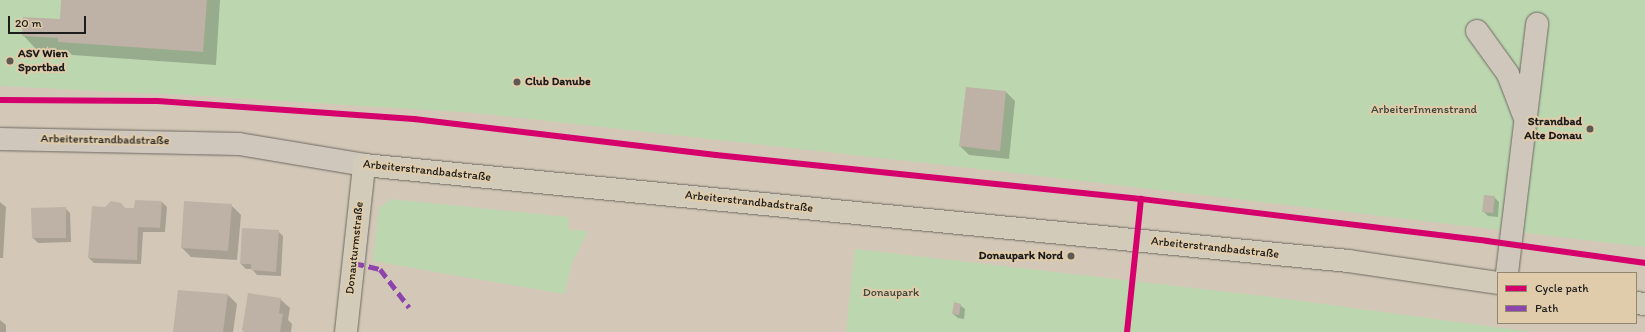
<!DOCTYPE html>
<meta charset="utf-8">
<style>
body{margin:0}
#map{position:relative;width:1645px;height:332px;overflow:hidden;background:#d3c8b7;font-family:Itim,sans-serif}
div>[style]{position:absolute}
.green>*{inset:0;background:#bcd7af}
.shadow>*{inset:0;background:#0003}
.building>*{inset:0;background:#bdb2a5}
.roads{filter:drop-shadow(0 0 1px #6e6962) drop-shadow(0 0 1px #6e6962)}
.minor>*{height:22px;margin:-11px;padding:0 11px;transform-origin:11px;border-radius:11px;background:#cfc7bb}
.major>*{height:22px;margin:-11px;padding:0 11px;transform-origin:11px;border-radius:11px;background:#d3cbb9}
.quiet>*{height:5px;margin-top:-2.5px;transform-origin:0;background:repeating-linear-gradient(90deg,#8e44ad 0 10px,transparent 0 15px)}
.cycleway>*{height:6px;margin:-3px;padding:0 3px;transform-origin:3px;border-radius:3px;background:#d6006c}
.dots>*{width:11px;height:11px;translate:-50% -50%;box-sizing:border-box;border:2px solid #e0ccaa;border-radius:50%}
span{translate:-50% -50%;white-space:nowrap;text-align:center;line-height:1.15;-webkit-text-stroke:4px #e0ccaa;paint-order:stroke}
.poi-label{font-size:12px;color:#1c1c1c;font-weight:700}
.left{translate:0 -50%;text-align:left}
.right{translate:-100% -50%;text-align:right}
.park-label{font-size:12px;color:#384438}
.street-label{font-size:12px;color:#1c1c1c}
.legend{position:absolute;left:1497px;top:272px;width:140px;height:52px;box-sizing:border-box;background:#e0ccaa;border:1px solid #928671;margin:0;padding:5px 7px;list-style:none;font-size:12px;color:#1c1c1c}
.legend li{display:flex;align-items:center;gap:8px;height:20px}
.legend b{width:20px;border:1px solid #928671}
.scale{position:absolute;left:8px;top:16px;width:78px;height:18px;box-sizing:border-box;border:2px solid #1c1c1c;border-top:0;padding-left:5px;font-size:12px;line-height:14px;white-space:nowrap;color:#1c1c1c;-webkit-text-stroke:3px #e0ccaa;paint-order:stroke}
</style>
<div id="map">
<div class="green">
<div style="clip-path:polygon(0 0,1645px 0,1645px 247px,1006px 172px,477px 113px,203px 96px,0 86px)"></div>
<div style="clip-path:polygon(391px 199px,568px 217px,569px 230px,588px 231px,572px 263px,564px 294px,373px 261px,379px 208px)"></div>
<div style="clip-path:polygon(855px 249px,1271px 297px,1531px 332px,846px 332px)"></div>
</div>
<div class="shadow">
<div style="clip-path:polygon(62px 0,220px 0,216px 65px,72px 55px,68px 51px,36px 49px,23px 35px,61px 20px)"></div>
<div style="clip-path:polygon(967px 88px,1006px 92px,1015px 101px,1009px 159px,969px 155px,960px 146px)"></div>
<div style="clip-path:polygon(1494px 197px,1499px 202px,1498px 217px,1488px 216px,1483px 211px)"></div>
<div style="clip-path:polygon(0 202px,6px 207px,3px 258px,0 258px)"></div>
<div style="clip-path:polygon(162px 202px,167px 207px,165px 232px,143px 232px,141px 264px,94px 263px,89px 258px,106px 208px,121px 204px,126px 209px,135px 209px)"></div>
<div style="clip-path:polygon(231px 205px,241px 215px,237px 260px,191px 257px,182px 248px)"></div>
<div style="clip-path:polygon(65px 208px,70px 213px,71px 242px,38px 243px,33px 238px)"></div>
<div style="clip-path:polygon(278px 231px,283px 236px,281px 276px,257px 275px,252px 269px,246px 269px,241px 264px)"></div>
<div style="clip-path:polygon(228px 295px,237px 304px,233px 332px,174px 332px)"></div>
<div style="clip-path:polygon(280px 299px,290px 308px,288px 320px,292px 324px,291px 332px,245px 332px)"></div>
<div style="clip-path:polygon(960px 305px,965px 309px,964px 319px,958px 318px,953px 314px)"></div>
<div style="clip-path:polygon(0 320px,6px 325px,6px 332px,0 332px)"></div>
</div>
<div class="building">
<div style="clip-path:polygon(61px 0,207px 0,203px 52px,58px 42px,58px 38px,22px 36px,23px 17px,60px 19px)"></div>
<div style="clip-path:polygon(966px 87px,1006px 91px,1000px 151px,959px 146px)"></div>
<div style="clip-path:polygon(1484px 195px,1495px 196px,1493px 213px,1482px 212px)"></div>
<div style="clip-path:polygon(135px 200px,162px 201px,160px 228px,138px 227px,137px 260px,88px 258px,92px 206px,105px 207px,111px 201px,121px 203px,125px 208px,134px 208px)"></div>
<div style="clip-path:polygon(184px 201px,232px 204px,228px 251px,181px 248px)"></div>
<div style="clip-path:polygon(66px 207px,66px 238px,32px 238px,31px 208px)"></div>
<div style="clip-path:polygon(242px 228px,279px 230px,276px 272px,251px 270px,251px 264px,240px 264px)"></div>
<div style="clip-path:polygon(178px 290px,228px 294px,223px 332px,173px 332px)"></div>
<div style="clip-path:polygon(248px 293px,281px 298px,279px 313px,283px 314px,280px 332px,244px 332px,242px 330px)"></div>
<div style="clip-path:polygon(954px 302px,961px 304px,959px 315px,952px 314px)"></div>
</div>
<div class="roads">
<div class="minor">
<div style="left:1477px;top:31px;width:53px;rotate:54.2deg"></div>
<div style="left:1508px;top:74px;width:45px;rotate:69.1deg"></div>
<div style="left:0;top:139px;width:239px;rotate:1.2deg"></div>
<div style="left:239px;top:144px;width:127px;rotate:9.5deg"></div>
<div style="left:1507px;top:273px;width:251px;rotate:-83.1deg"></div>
</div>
<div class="major">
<div style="left:1636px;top:303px;width:9px;rotate:6deg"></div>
<div style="left:346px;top:332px;width:168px;rotate:-83.8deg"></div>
<div style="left:364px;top:165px;width:989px;rotate:5.57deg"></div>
<div style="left:1348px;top:261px;width:152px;rotate:8.3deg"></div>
</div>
</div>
<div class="quiet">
<div style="left:354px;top:263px;width:27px;rotate:13deg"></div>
<div style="left:380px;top:269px;width:48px;rotate:52.7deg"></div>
</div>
<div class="cycleway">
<div style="left:0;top:100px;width:157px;rotate:0.4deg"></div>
<div style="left:157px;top:101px;width:258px;rotate:4deg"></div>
<div style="left:414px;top:119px;width:304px;rotate:6.8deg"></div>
<div style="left:716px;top:155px;width:427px;rotate:5.9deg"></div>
<div style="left:1141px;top:199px;width:349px;rotate:6.9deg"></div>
<div style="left:1487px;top:241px;width:160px;rotate:7.9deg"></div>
<div style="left:1127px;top:332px;width:134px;rotate:-84deg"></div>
</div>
<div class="dots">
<div style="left:10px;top:61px;background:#5c5852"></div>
<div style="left:517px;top:82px;background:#5c5852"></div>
<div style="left:1590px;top:129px;background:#5c5852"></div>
<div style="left:1071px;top:256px;background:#5c5852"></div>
</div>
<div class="poi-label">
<span class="left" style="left:18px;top:61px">ASV Wien<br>Sportbad</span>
<span class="left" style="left:525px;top:82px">Club Danube</span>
<span class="right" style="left:1582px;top:129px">Strandbad<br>Alte Donau</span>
<span class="right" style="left:1063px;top:256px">Donaupark Nord</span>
</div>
<div class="park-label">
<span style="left:1424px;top:110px">ArbeiterInnenstrand</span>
<span style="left:891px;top:293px">Donaupark</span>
</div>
<div class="street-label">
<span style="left:105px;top:140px;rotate:1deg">Arbeiterstrandbadstraße</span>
<span style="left:427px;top:171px;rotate:6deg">Arbeiterstrandbadstraße</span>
<span style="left:749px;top:202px;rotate:6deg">Arbeiterstrandbadstraße</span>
<span style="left:355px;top:248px;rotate:-84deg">Donauturmstraße</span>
<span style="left:1215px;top:248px;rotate:6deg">Arbeiterstrandbadstraße</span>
</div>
<ul class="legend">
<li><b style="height:5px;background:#d6006c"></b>Cycle path</li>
<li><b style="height:5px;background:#8e44ad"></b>Path</li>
</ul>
<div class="scale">20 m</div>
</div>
